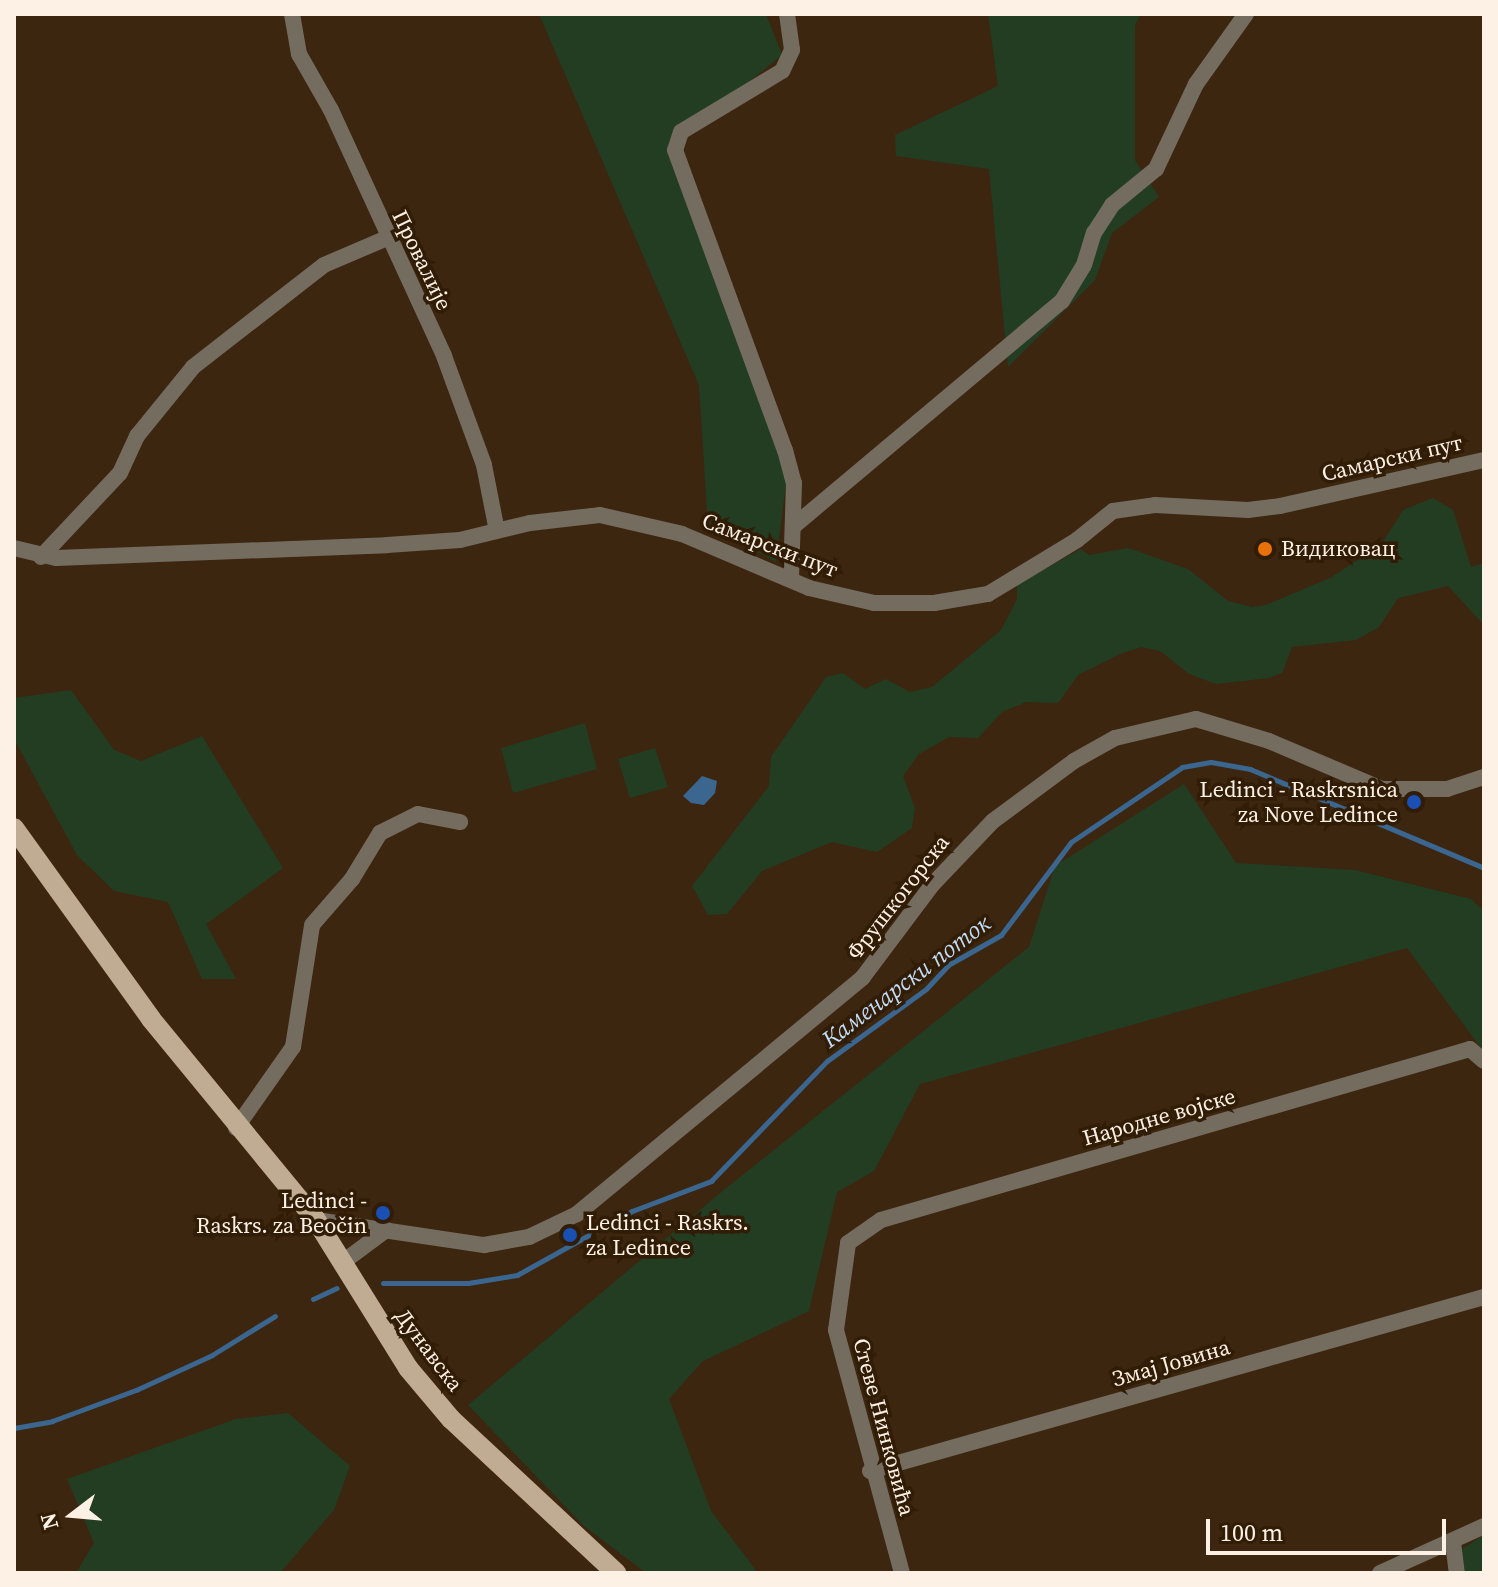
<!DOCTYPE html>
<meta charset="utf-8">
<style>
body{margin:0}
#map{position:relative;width:1498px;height:1587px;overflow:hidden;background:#3c260f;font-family:"Source Serif 4",serif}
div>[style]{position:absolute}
.green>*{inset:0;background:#233d22}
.water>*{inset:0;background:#3b668f}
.stream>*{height:5px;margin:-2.5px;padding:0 2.5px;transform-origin:2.5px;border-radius:2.5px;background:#3b668f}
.minor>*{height:16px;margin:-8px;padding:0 8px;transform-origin:8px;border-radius:8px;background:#756c60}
.major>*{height:20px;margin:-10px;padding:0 10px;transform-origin:10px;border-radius:10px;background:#c0ac93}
.dots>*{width:22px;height:22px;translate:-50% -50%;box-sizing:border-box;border:4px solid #311c05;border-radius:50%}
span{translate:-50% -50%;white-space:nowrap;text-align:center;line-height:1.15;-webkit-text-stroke:7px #311c05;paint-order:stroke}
.street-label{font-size:22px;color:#fdf1e6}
.poi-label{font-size:22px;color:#fdf1e6}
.left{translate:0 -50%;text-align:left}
.right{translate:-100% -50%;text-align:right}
.water-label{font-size:24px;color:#c3dcf6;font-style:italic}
.frame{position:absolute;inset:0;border:16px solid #fdf1e6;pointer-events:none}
.north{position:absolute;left:32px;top:1475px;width:80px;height:80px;-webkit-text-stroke:6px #311c05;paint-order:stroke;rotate:254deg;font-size:22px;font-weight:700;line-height:32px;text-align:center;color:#fdf1e6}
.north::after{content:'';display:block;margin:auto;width:28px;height:36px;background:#fdf1e6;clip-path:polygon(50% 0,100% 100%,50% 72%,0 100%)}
.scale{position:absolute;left:1206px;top:1519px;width:240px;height:36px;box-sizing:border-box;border:4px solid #fdf1e6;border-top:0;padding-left:10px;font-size:24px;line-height:28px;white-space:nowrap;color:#fdf1e6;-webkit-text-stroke:6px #311c05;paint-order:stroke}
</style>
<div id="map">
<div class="green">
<div style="clip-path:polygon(539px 14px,766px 14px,782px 55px,681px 137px,685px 199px,787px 476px,776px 562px,708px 526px,699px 385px)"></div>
<div style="clip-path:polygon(988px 14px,1141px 14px,1135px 25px,1135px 160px,1159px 197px,1112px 233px,1095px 280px,1008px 367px,989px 169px,896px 156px,895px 135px,998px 86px)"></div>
<div style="clip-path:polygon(1433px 498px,1453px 510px,1471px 567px,1484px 563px,1484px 625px,1448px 586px,1398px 598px,1379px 627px,1356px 640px,1292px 647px,1282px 673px,1269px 678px,1216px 684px,1189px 674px,1160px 651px,1141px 647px,1120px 654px,1078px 675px,1058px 703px,1026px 702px,1002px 712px,978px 738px,949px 737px,919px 754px,903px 776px,915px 808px,912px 828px,877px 852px,832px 842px,762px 871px,727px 914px,708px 915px,692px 886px,769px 786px,771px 757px,826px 677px,843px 673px,865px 689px,886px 679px,910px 692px,932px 687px,1001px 630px,1017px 599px,1017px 584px,1081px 549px,1089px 555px,1128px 548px,1188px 569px,1228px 601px,1252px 607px,1266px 605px,1330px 578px,1381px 545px,1403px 510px)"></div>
<div style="clip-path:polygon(71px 690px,114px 750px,141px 761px,202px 736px,283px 868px,206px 924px,236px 979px,202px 979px,168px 902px,114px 891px,77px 855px,14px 739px,14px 698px)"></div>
<div style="clip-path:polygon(585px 723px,597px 769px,513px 793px,501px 748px)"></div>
<div style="clip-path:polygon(655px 748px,668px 787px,630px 798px,618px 759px)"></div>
<div style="clip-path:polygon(1184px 784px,1236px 863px,1355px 870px,1471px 899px,1484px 911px,1484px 1052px,1407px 948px,920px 1084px,874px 1171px,837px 1192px,809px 1311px,703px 1361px,669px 1399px,711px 1511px,758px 1573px,646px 1573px,584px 1526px,468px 1405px,725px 1189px,1029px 947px,1055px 866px)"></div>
<div style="clip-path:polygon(288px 1413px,350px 1466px,334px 1510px,280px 1573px,76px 1573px,94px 1543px,67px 1479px,236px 1419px)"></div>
<div style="clip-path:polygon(1484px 1535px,1484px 1573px,1455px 1573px,1459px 1551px)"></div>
</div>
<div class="water">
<div style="clip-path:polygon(702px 776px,717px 781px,715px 793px,704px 805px,691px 803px,683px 796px)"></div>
</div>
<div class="stream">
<div style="left:383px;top:1283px;width:85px"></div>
<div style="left:468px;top:1283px;width:50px;rotate:-9.3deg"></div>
<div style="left:517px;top:1275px;width:132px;rotate:-29.1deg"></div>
<div style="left:632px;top:1211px;width:85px;rotate:-20.8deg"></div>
<div style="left:711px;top:1181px;width:167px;rotate:-46deg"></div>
<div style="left:827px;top:1061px;width:122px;rotate:-36deg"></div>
<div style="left:926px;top:989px;width:33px;rotate:-47deg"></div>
<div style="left:948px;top:965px;width:61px;rotate:-29.5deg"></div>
<div style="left:1001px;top:935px;width:116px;rotate:-53deg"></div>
<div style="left:1071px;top:842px;width:134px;rotate:-34deg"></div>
<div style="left:1182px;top:767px;width:29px;rotate:-10deg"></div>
<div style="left:1211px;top:762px;width:40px;rotate:10deg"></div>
<div style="left:1250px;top:769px;width:254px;rotate:22.9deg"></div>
<div style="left:313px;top:1299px;width:26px;rotate:-25deg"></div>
<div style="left:14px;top:1428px;width:39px;rotate:-10deg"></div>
<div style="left:52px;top:1421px;width:90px;rotate:-20.3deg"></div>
<div style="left:136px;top:1390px;width:84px;rotate:-24.7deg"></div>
<div style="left:212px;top:1355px;width:74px;rotate:-31.8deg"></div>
</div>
<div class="minor">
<div style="left:292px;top:14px;width:41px;rotate:80.1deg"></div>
<div style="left:299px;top:54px;width:64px;rotate:60.3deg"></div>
<div style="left:331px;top:110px;width:271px;rotate:65.3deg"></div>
<div style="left:444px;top:356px;width:116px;rotate:69.8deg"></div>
<div style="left:484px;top:465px;width:67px;rotate:78.9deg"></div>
<div style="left:787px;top:14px;width:36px;rotate:82deg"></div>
<div style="left:792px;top:50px;width:23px;rotate:115deg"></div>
<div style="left:782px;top:71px;width:118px;rotate:148.9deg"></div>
<div style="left:681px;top:132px;width:19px;rotate:108deg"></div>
<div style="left:675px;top:150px;width:320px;rotate:69.9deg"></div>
<div style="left:785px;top:450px;width:34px;rotate:75deg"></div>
<div style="left:794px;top:483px;width:97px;rotate:91.8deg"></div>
<div style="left:795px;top:525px;width:349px;rotate:-40deg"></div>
<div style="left:1062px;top:301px;width:42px;rotate:-58.6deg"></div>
<div style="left:1084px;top:265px;width:34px;rotate:-73deg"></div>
<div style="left:1094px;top:233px;width:33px;rotate:-57deg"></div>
<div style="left:1112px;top:205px;width:57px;rotate:-39.3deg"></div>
<div style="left:1156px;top:169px;width:94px;rotate:-64.8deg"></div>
<div style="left:1196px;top:84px;width:86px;rotate:-54.5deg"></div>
<div style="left:14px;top:548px;width:43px;rotate:13.4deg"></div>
<div style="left:56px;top:558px;width:331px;rotate:-2.2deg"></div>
<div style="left:387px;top:545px;width:73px;rotate:-3.9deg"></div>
<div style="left:460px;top:540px;width:72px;rotate:-13.7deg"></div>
<div style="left:530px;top:523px;width:70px;rotate:-6.5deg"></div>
<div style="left:600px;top:515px;width:84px;rotate:13deg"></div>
<div style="left:682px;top:534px;width:138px;rotate:23deg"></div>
<div style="left:809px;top:588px;width:67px;rotate:13deg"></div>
<div style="left:874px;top:603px;width:60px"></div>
<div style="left:934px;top:603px;width:55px;rotate:-9.5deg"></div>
<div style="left:988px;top:594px;width:104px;rotate:-31.2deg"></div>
<div style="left:1077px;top:540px;width:46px;rotate:-38.9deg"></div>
<div style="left:1113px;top:511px;width:42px;rotate:-8.1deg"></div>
<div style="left:1155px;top:505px;width:93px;rotate:3.1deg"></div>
<div style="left:1248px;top:510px;width:32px;rotate:-7deg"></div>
<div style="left:1280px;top:506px;width:209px;rotate:-12.7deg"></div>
<div style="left:41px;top:557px;width:115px;rotate:-46.8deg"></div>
<div style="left:120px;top:473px;width:41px;rotate:-65.3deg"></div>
<div style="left:137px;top:436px;width:89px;rotate:-50.9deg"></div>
<div style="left:193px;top:367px;width:166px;rotate:-37.9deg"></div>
<div style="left:324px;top:265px;width:69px;rotate:-23.2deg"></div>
<div style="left:236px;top:1128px;width:99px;rotate:-54.9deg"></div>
<div style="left:293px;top:1047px;width:123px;rotate:-81.1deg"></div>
<div style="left:312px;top:925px;width:61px;rotate:-49deg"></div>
<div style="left:352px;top:879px;width:54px;rotate:-58.7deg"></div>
<div style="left:380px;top:833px;width:42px;rotate:-26.6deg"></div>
<div style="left:418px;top:814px;width:43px;rotate:10.8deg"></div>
<div style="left:316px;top:1220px;width:170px;rotate:8.5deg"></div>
<div style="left:484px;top:1245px;width:46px;rotate:-10.1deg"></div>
<div style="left:529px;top:1237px;width:53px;rotate:-25.6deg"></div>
<div style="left:577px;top:1214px;width:371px;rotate:-39.6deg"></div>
<div style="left:863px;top:977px;width:115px;rotate:-53.1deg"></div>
<div style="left:932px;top:885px;width:88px;rotate:-46.4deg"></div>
<div style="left:993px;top:821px;width:101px;rotate:-36.5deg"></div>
<div style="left:1074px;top:761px;width:47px;rotate:-29.3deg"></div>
<div style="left:1115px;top:738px;width:83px;rotate:-13.2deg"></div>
<div style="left:1196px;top:719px;width:76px;rotate:16.8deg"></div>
<div style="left:1269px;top:741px;width:123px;rotate:23deg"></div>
<div style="left:1382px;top:789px;width:65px"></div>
<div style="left:1447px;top:789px;width:39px;rotate:-18deg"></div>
<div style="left:343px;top:1262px;width:54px;rotate:-36.7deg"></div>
<div style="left:870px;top:1471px;width:638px;rotate:-15.82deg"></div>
<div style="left:1453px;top:1542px;width:31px;rotate:83deg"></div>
<div style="left:902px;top:1573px;width:252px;rotate:-105.2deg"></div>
<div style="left:836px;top:1330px;width:88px;rotate:-82.1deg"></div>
<div style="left:848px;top:1243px;width:40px;rotate:-34.9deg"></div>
<div style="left:881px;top:1220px;width:613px;rotate:-16.19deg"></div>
<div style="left:1470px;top:1049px;width:18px;rotate:41deg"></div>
<div style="left:1380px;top:1573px;width:114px;rotate:-24.3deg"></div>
</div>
<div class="major">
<div style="left:14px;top:828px;width:235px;rotate:54.3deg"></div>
<div style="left:151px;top:1019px;width:260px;rotate:50.6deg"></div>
<div style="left:316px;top:1220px;width:174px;rotate:58.1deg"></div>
<div style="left:408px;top:1368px;width:67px;rotate:49.9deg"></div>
<div style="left:451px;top:1419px;width:226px;rotate:43deg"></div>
</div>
<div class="dots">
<div style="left:1265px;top:549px;background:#e8710a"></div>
<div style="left:1414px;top:802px;background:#1a4fb4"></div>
<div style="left:383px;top:1213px;background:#1a4fb4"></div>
<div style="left:570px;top:1235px;background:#1a4fb4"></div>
</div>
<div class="street-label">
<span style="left:422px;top:260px;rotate:64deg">Провалије</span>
<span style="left:1392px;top:458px;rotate:-13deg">Самарски пут</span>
<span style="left:770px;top:545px;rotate:21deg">Самарски пут</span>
<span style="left:898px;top:897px;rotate:-52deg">Фрушкогорска</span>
<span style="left:1159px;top:1117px;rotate:-16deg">Народне војске</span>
<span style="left:429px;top:1350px;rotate:53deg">Дунавска</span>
<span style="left:1171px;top:1363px;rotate:-16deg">Змај Јовина</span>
<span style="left:884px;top:1427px;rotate:75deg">Стеве Нинковића</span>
</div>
<div class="poi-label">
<span class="left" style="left:1281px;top:549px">Видиковац</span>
<span class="right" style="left:1398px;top:802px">Ledinci - Raskrsnica<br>za Nove Ledince</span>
<span class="right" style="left:367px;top:1213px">Ledinci -<br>Raskrs. za Beočin</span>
<span class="left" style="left:586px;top:1235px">Ledinci - Raskrs.<br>za Ledince</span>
</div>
<div class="water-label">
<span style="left:906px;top:981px;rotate:-37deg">Каменарски поток</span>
</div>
<div class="frame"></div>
<div class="north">N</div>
<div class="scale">100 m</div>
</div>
